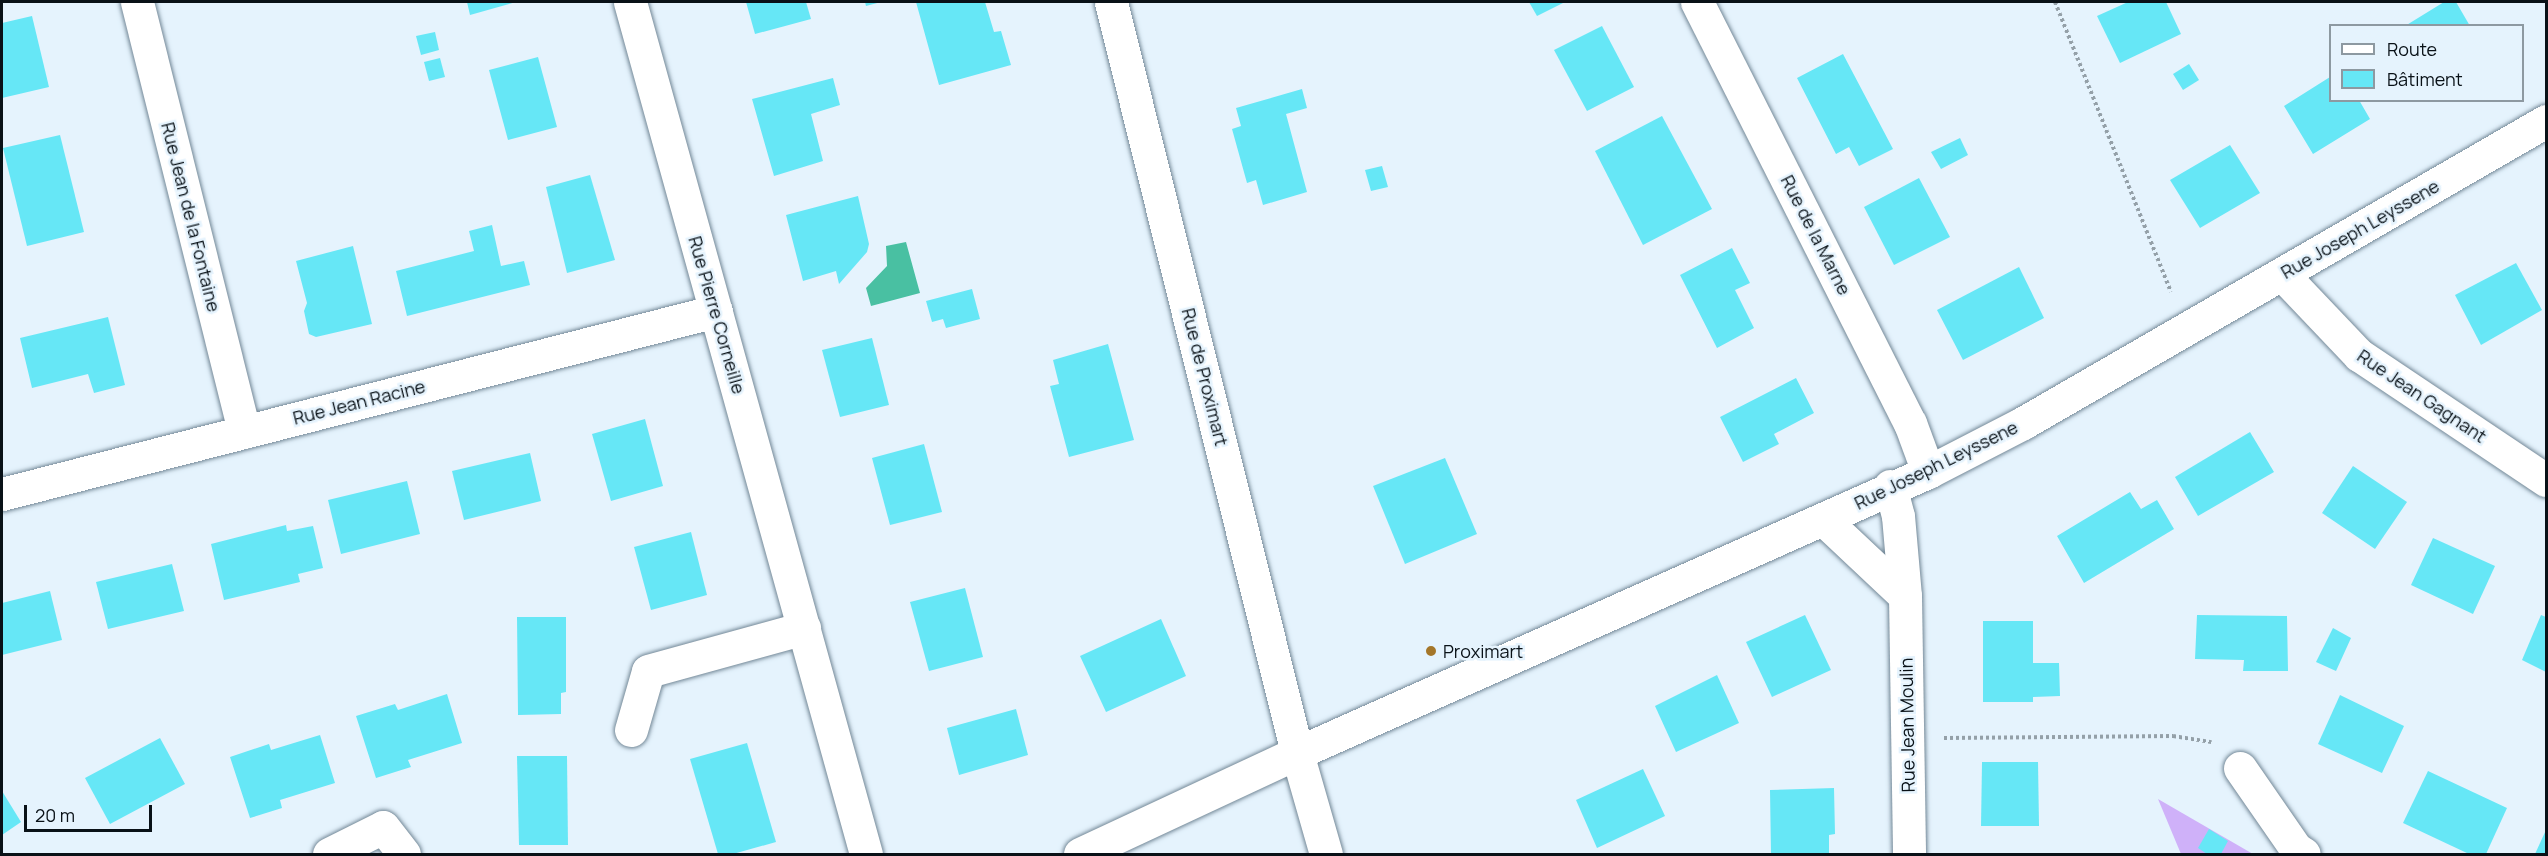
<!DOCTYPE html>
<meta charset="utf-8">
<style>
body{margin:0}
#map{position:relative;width:2548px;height:856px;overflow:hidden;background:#e5f3fd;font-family:Manrope,sans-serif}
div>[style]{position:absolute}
.green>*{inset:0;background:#cfb1f9}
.water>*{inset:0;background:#49c0a2}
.building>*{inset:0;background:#66e7f6}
.path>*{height:4px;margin-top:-2px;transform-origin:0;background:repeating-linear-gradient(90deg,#94a0a8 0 3px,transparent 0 6px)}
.roads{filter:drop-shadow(0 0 2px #738897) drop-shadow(0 0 2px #738897)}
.minor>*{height:33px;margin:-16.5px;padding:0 16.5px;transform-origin:16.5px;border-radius:16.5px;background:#fff}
.tertiary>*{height:33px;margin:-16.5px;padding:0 16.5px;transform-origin:16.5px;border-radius:16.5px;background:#fff}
.dots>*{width:16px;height:16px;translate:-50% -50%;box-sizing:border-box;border:3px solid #e5f3fd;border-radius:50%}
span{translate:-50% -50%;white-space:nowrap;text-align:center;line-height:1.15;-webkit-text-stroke:5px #e5f3fd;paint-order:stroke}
.street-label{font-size:18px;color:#091117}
.poi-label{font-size:18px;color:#091117}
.left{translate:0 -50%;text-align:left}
.frame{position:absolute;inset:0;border:3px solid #091117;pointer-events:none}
.legend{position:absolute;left:2329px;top:24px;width:195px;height:78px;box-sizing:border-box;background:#e5f3fd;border:2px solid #8d99a1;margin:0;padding:8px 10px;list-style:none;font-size:18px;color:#091117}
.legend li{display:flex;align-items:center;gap:12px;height:30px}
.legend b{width:30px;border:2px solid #8d99a1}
.scale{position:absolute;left:24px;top:805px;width:128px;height:27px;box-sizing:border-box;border:3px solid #091117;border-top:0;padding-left:8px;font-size:18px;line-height:21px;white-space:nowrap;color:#091117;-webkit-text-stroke:4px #e5f3fd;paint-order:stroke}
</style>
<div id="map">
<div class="green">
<div style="clip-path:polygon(2158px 799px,2253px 854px,2181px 854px)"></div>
</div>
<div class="water">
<div style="clip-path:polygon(906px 242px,920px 293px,871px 306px,866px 288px,887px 266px,886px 246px)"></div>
</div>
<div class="building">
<div style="clip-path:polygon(467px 2px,516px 2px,470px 15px)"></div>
<div style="clip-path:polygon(746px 2px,806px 2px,811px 19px,755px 34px)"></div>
<div style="clip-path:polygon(865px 2px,881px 2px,866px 6px)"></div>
<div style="clip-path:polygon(916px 2px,985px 2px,994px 32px,1001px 31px,1011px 65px,939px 85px)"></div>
<div style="clip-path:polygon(1529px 2px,1565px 2px,1537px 16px)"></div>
<div style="clip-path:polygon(2128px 2px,2166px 2px,2181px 34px,2120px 63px,2097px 16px)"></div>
<div style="clip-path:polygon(2444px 2px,2456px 2px,2470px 26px,2405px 26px)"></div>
<div style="clip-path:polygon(32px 16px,49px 87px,2px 98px,2px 23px)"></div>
<div style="clip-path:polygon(1602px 26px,1634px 87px,1587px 111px,1554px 50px)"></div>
<div style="clip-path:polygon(435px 32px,439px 50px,421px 55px,416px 36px)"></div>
<div style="clip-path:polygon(1843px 54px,1893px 149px,1859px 166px,1849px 147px,1836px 154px,1797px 78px)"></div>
<div style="clip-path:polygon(538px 57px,557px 127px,508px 140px,489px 70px)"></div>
<div style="clip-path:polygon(440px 58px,445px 77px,429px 81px,424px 62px)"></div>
<div style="clip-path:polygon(2189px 64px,2199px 80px,2183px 90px,2173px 74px)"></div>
<div style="clip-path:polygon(2330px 77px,2330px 100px,2359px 100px,2370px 119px,2313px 154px,2284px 106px)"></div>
<div style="clip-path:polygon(833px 78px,840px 105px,811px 114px,823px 161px,774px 176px,752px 99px)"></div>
<div style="clip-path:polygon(1302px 89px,1307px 108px,1286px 114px,1307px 192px,1263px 205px,1256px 180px,1247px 183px,1232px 129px,1241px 126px,1236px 108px)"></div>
<div style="clip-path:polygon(1662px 116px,1712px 209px,1643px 245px,1595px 151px)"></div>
<div style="clip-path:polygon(60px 135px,84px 232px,27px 246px,3px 148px)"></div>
<div style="clip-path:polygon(1960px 138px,1968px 155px,1941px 169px,1931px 152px)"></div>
<div style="clip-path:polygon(2230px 145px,2260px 193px,2200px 228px,2170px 180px)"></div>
<div style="clip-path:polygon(1382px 166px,1388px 187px,1371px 191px,1365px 170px)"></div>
<div style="clip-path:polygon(590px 175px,615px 260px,567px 273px,546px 187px)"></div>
<div style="clip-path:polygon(1919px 178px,1950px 237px,1894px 265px,1864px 207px)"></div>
<div style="clip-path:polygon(858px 196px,869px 244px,867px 252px,839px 284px,836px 271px,803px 281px,786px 215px)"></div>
<div style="clip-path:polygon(492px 225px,501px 266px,524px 261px,530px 285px,407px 316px,396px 271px,474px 251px,469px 231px)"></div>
<div style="clip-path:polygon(353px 246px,372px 324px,316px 337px,309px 334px,304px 311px,307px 303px,296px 261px)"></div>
<div style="clip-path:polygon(1732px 248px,1750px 283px,1735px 290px,1754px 328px,1717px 348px,1680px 275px)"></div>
<div style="clip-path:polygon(2516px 263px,2542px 310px,2481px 345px,2455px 295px)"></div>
<div style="clip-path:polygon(2019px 267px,2044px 318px,1963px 360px,1937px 310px)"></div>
<div style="clip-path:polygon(972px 289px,980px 319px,946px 328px,943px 319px,932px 322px,926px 301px)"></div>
<div style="clip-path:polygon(108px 317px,125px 385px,94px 393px,88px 374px,32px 388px,20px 338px)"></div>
<div style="clip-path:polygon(872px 338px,889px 405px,840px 417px,822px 350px)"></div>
<div style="clip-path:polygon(1108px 344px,1134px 440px,1069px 457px,1050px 386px,1059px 384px,1053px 360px)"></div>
<div style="clip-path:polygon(1796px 378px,1814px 413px,1774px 434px,1779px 444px,1743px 462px,1720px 417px)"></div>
<div style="clip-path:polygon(645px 419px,663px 486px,611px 501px,592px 434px)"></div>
<div style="clip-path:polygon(2250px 432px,2274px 472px,2198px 516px,2175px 477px)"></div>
<div style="clip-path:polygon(924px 444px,942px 512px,890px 525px,872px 458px)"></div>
<div style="clip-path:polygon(530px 453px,541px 501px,464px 520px,452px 471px)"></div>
<div style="clip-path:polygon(1445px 458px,1477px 534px,1405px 564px,1373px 486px)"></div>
<div style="clip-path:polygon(2353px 466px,2407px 502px,2375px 549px,2322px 513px)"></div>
<div style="clip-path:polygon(407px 481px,420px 534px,341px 554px,328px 500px)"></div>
<div style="clip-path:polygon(2130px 492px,2141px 509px,2157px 500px,2174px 529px,2084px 583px,2057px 536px)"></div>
<div style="clip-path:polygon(286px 525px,287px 531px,313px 526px,323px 568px,298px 574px,300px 582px,224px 600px,211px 544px)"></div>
<div style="clip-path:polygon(691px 532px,707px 595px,651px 610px,634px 547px)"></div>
<div style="clip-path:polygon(2433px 538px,2495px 566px,2473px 614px,2411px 585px)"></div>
<div style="clip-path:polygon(172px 564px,184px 611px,108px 629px,96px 582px)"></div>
<div style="clip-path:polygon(965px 588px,983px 657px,929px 671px,910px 602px)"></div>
<div style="clip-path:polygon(50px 591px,62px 640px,2px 655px,2px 603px)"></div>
<div style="clip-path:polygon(1805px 615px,1831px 670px,1772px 697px,1746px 642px)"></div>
<div style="clip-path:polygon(2197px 615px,2287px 616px,2288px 671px,2243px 671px,2244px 660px,2195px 659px)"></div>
<div style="clip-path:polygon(2541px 615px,2546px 617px,2546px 672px,2522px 660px)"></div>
<div style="clip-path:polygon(517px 617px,566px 617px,566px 692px,561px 693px,561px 714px,518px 715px)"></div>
<div style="clip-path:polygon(1161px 619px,1186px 676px,1106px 712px,1080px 656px)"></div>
<div style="clip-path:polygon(1983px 621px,2033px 621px,2033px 663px,2059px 663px,2060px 696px,2033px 697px,2033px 702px,1983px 702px)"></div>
<div style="clip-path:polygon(2333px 628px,2351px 638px,2336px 671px,2316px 662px)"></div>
<div style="clip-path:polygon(1717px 675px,1739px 723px,1676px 752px,1655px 706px)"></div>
<div style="clip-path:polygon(447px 694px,462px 743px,408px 760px,411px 767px,376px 778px,356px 716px,395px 704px,398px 710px)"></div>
<div style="clip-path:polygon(2340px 695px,2404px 726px,2382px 773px,2318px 744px)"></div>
<div style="clip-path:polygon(1016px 709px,1028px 755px,959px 775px,947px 728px)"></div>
<div style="clip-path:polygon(320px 735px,335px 783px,280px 800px,282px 808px,250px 818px,230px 757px,269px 744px,271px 750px)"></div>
<div style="clip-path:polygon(160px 738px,185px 784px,110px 824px,85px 778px)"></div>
<div style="clip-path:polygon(747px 743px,776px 842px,733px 854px,718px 854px,690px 759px)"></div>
<div style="clip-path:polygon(517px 756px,567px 756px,568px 845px,519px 845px)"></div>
<div style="clip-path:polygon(1982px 762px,2038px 762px,2039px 826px,1981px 826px)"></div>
<div style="clip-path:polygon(1643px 769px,1665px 816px,1597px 848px,1576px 800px)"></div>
<div style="clip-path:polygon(2428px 771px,2507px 808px,2486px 854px,2469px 854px,2403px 823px)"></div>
<div style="clip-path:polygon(1834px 788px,1835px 834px,1829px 835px,1829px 854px,1771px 854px,1770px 790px)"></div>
<div style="clip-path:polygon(2px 791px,21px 822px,2px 835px)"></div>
<div style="clip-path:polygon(2209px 829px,2228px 841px,2221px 854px,2207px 854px,2198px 848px)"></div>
<div style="clip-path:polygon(2546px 830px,2546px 854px,2535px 854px)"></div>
</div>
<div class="path">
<div style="left:2055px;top:2px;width:312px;rotate:68.2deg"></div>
<div style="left:1944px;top:738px;width:229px;rotate:-0.5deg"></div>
<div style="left:2173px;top:736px;width:39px;rotate:9deg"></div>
</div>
<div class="roads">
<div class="minor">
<div style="left:137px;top:2px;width:443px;rotate:76deg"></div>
<div style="left:630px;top:2px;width:884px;rotate:74.52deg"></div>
<div style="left:1111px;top:2px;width:774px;rotate:76.09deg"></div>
<div style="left:1297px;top:753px;width:105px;rotate:74deg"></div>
<div style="left:1697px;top:2px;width:472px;rotate:63.2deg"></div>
<div style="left:1910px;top:423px;width:52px;rotate:69.8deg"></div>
<div style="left:2282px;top:274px;width:112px;rotate:46.5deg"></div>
<div style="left:2359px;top:355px;width:225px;rotate:33.8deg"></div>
<div style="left:2px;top:494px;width:737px;rotate:-14.38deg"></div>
<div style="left:1823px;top:519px;width:112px;rotate:43.2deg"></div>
<div style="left:1905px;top:596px;width:80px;rotate:-95deg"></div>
<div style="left:1898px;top:516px;width:31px;rotate:-105deg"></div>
<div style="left:1905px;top:596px;width:258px;rotate:89.1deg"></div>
<div style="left:631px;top:730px;width:61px;rotate:-73.9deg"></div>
<div style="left:648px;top:671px;width:162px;rotate:-15.4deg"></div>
<div style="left:2240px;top:768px;width:98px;rotate:55.3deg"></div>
<div style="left:2296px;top:849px;width:9px;rotate:32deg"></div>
<div style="left:329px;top:854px;width:60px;rotate:-26.6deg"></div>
<div style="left:383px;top:827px;width:34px;rotate:52deg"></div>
</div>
<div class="tertiary">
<div style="left:1080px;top:854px;width:239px;rotate:-25deg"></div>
<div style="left:1297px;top:753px;width:691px;rotate:-24deg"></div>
<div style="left:1928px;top:472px;width:107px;rotate:-27.3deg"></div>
<div style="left:2023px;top:423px;width:604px;rotate:-30deg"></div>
</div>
</div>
<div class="dots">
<div style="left:1431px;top:651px;background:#a47629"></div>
</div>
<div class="street-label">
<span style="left:191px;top:217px;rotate:76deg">Rue Jean de la Fontaine</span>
<span style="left:2360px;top:229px;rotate:-30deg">Rue Joseph Leyssene</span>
<span style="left:1816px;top:235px;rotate:63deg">Rue de la Marne</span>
<span style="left:717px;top:315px;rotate:74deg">Rue Pierre Corneille</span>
<span style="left:1205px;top:377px;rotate:76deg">Rue de Proximart</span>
<span style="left:2422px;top:396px;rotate:34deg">Rue Jean Gagnant</span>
<span style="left:359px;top:402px;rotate:-14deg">Rue Jean Racine</span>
<span style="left:1936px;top:465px;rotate:-26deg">Rue Joseph Leyssene</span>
<span style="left:1907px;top:725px;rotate:-91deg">Rue Jean Moulin</span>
</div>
<div class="poi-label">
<span class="left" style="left:1443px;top:651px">Proximart</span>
</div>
<div class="frame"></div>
<ul class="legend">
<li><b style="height:8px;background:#fff"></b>Route</li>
<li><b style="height:16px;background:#66e7f6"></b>Bâtiment</li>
</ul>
<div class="scale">20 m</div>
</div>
